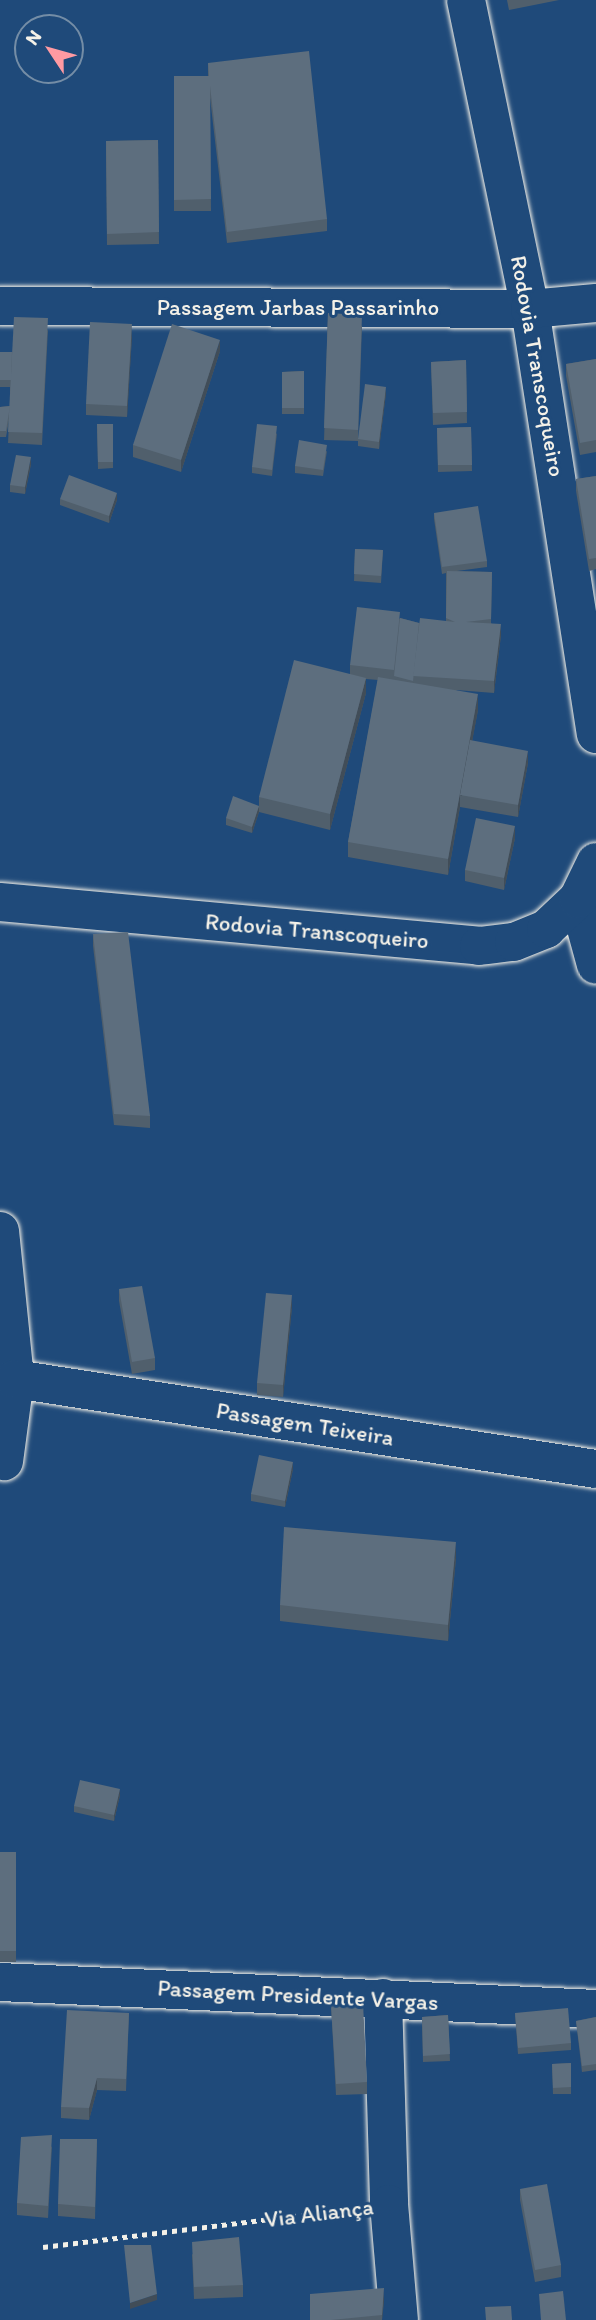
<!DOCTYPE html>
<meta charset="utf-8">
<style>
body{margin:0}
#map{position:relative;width:596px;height:2320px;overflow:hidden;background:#1f4a7a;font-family:Itim,sans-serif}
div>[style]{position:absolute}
.path>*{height:4.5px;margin-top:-2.25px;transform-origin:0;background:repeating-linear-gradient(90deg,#f4f1e8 0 5px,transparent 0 10px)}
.roads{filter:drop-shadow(0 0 2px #f4f1e8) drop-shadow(0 0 2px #f4f1e8)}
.street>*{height:38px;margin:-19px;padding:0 19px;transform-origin:19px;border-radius:19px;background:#1f4a7a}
.secondary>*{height:38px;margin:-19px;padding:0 19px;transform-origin:19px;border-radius:19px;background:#1f4a7a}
.wall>*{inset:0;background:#505f6c}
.shaded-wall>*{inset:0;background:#414d58}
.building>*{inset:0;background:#5d6e7e}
span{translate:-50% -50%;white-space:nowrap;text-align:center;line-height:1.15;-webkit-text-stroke:6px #1f4a7a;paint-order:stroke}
.street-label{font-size:23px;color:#f4f1e8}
.north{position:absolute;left:14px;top:14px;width:70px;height:70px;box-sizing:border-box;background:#1f4a7a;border:2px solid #748da6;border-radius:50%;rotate:306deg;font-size:19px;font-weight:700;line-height:28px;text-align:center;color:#f4f1e8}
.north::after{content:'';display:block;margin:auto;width:24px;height:32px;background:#ff9aa2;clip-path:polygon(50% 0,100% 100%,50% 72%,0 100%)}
</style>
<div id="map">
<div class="path">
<div style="left:43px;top:2247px;width:311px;rotate:-7deg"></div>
</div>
<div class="roads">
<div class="street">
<div style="left:0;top:306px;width:530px;rotate:0.32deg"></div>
<div style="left:578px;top:899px;width:68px;rotate:74.7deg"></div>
<div style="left:0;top:1231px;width:149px;rotate:84.2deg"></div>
<div style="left:15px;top:1379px;width:83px;rotate:97.6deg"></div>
<div style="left:15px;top:1379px;width:588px;rotate:8.81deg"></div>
<div style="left:0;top:1982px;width:597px;rotate:2.59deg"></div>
<div style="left:383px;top:1998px;width:206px;rotate:88.3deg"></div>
<div style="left:389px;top:2204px;width:116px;rotate:85.1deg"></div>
</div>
<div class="secondary">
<div style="left:466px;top:0;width:316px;rotate:78.3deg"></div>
<div style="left:530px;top:309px;width:430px;rotate:81.2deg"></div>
<div style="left:530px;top:309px;width:66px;rotate:-5.2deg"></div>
<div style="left:0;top:902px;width:481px;rotate:5.2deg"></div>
<div style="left:479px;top:946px;width:35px;rotate:-7deg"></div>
<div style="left:514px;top:942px;width:35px;rotate:-22deg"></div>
<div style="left:546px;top:929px;width:44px;rotate:-43.2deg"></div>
<div style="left:578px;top:899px;width:41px;rotate:-64.1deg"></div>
</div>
</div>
<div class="wall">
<div style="clip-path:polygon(507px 0,559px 0,509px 10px)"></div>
<div style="clip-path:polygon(208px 63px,327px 219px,327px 231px,227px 243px,210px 98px,211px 211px,174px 211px,174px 76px,208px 76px)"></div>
<div style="clip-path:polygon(158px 140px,159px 244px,107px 245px,106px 141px)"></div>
<div style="clip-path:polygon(328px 313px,362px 326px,358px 441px,324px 440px)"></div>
<div style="clip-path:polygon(48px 330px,42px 445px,8px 443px,9px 421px,6px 437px,0 437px,0 407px,10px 406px,10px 387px,0 387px,0 352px,12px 352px)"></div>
<div style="clip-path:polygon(132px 336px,127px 417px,86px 415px,86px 404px)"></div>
<div style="clip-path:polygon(220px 351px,181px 472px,133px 457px,133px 445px)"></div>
<div style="clip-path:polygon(596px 359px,596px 452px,580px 455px,566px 376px,566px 364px)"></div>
<div style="clip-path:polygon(466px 360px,467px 423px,433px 425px,431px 362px)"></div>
<div style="clip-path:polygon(304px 371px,304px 414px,282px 414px,282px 372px)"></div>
<div style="clip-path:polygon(386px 393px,379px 449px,358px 446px,358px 439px)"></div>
<div style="clip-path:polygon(97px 424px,113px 424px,113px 468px,98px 469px)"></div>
<div style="clip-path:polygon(471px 427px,472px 471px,438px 472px,437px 428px)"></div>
<div style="clip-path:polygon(277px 433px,272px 476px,252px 473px,252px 467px)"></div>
<div style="clip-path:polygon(327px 451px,323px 476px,295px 473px,295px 466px)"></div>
<div style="clip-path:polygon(31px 464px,25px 494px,10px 492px,10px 485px)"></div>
<div style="clip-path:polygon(596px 476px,596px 569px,589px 571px,576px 491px,576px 479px)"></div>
<div style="clip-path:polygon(60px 499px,117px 500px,109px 523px,60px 505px)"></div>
<div style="clip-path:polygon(434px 513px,487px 561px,487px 567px,457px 571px,492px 572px,491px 623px,501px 635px,494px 693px,456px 690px,478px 710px,472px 741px,528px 763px,518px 817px,460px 807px,448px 875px,348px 857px,348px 842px,378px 680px,366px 679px,366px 693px,330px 830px,259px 812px,252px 833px,226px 825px,226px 818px,259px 806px,259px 797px,350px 674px,350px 665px,400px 618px,419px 623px,446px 621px,446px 573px,442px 574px,434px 519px)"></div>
<div style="clip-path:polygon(355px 549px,383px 550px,381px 583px,354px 581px)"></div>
<div style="clip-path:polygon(515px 838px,504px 890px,465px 881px,465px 870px)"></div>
<div style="clip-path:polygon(93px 934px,150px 1116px,150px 1128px,114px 1125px,93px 946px)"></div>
<div style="clip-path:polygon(119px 1289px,155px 1358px,155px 1370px,132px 1374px,119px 1301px)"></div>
<div style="clip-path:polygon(292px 1307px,283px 1397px,257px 1395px,257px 1383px)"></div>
<div style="clip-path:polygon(293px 1469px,285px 1507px,251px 1501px,251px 1494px)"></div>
<div style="clip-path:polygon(456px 1558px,448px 1641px,280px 1621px,280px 1605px)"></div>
<div style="clip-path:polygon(120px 1795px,114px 1821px,74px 1812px,74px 1806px)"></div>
<div style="clip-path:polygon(0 1852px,16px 1852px,16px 1962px,0 1962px)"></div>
<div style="clip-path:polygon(331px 2005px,367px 2082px,367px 2094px,336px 2095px)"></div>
<div style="clip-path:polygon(129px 2013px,126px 2091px,97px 2090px,89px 2120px,61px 2118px,61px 2107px)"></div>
<div style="clip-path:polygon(515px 2013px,571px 2043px,571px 2050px,518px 2054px)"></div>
<div style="clip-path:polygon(448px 2015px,450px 2061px,423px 2062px,422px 2017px)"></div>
<div style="clip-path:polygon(596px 2017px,596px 2070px,582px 2072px,576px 2021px)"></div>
<div style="clip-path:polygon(571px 2063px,571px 2094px,553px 2094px,552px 2064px)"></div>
<div style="clip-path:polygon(97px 2139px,95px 2219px,58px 2216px,58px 2204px)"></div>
<div style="clip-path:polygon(52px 2146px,48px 2218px,17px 2215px,17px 2203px)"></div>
<div style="clip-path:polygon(520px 2189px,561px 2265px,561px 2277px,535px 2282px,520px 2200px)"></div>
<div style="clip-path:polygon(192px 2254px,243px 2285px,243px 2297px,194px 2299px)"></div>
<div style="clip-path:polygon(384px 2300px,382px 2320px,310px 2320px)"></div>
</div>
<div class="shaded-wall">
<div style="clip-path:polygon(132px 324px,132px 336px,127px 417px,127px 406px)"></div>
<div style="clip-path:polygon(220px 340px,220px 351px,181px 472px,181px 460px)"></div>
<div style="clip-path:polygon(386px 387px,386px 393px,379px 449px,379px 442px)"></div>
<div style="clip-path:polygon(31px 457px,31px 464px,25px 494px,25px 487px)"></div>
<div style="clip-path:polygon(117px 493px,117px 500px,109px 523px,109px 516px)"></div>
<div style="clip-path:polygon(501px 624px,501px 635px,494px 693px,494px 681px)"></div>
<div style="clip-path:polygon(366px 678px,366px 693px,330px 830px,330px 814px)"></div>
<div style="clip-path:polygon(478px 694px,478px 710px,462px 796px,460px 795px,460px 807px,448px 875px,448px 859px)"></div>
<div style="clip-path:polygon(528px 751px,528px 763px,518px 817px,518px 805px)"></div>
<div style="clip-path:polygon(259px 806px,259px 812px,252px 833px,252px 827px)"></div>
<div style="clip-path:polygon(515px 826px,515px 838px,504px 890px,504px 878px)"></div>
<div style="clip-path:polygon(292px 1295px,292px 1307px,283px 1397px,283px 1385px)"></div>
<div style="clip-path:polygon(293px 1462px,293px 1469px,285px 1507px,285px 1501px)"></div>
<div style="clip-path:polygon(456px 1542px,456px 1558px,448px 1641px,448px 1625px)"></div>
<div style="clip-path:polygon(120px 1789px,120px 1795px,114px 1821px,114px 1815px)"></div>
<div style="clip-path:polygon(97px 2078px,97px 2090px,89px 2120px,89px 2108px)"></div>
<div style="clip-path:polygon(384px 2288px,384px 2300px,382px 2320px,382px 2315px)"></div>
<div style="clip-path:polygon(157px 2294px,157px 2300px,130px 2309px,130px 2303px)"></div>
</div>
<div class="building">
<div style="clip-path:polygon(309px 51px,327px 219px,227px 232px,210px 86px,211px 199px,174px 200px,174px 76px,209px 76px,208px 63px)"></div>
<div style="clip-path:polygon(158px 140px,159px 232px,107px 234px,106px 141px)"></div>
<div style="clip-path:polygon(328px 313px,362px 315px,358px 430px,324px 428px)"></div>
<div style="clip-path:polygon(14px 317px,48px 318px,42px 433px,8px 432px)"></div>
<div style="clip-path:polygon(90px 322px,132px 324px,127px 406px,86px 404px)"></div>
<div style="clip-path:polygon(172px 324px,220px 340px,181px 460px,133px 445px)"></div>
<div style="clip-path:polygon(0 352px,12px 352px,11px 380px,0 380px)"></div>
<div style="clip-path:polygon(596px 359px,596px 440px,580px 443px,566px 364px)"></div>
<div style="clip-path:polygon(466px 360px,467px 412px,433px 413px,431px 362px)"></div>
<div style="clip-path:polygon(304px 371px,304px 408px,282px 408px,282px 372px)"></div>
<div style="clip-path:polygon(365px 384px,386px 387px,379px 442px,358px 439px)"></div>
<div style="clip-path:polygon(10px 406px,6px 431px,0 431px,0 407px)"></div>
<div style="clip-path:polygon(97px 424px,113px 424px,113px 462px,98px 462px)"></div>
<div style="clip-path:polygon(257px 424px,277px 426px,272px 470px,252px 467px)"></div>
<div style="clip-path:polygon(471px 427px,472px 465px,438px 465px,437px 428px)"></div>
<div style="clip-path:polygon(299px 440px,327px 445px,323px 470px,295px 466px)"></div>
<div style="clip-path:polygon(16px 455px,31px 457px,25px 487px,10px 485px)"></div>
<div style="clip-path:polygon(69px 475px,117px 493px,109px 516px,60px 499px)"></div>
<div style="clip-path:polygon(596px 476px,596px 558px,589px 559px,576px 479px)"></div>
<div style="clip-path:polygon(478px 506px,487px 561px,442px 567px,434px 513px)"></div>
<div style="clip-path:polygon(355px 549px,383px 550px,381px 576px,354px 574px)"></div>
<div style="clip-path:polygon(447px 571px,492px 572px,491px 619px,466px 622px,501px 624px,494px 681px,413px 676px,420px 618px,455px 622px,446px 618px)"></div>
<div style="clip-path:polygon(357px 607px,400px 612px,394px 670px,350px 665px)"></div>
<div style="clip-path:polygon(400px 618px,419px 623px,413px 681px,394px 676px)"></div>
<div style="clip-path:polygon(294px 660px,366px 678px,330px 814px,259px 797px)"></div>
<div style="clip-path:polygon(378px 677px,478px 694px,448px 859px,348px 842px)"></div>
<div style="clip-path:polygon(470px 740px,528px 751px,518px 805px,460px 795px)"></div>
<div style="clip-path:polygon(233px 796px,259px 806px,252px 827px,226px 818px)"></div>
<div style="clip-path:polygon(476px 818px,515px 826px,504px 878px,465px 870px)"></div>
<div style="clip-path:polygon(128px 932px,150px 1116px,114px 1114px,93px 934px)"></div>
<div style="clip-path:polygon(142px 1286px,155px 1358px,132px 1362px,119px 1289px)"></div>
<div style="clip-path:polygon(266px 1293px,292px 1295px,283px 1385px,257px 1383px)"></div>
<div style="clip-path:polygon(259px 1455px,293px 1462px,285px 1501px,251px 1494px)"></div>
<div style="clip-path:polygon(284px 1527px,456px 1542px,448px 1625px,280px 1605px)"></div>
<div style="clip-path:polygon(80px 1780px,120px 1789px,114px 1815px,74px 1806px)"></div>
<div style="clip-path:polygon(0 1852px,16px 1852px,16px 1951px,0 1951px)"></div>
<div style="clip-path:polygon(363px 2003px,367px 2082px,336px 2084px,331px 2005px)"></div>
<div style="clip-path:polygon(568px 2008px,571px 2043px,518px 2048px,515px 2013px)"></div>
<div style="clip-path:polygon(67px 2010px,129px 2013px,126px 2079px,97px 2078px,89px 2108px,61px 2107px)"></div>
<div style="clip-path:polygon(448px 2015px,450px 2054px,423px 2056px,422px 2017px)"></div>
<div style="clip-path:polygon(596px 2017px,596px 2064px,582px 2066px,576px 2021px)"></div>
<div style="clip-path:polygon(571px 2063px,571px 2087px,553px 2088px,552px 2064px)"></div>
<div style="clip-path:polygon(52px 2135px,48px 2206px,17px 2203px,21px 2137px)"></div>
<div style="clip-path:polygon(60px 2139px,97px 2139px,95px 2207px,58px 2204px)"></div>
<div style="clip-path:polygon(547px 2184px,561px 2265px,535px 2270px,520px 2189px)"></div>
<div style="clip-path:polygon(239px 2237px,243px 2285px,194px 2287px,192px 2242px)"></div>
<div style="clip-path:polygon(124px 2245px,151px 2245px,157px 2294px,130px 2303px)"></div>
<div style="clip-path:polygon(384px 2288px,382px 2315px,331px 2320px,310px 2320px,310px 2294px)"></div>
<div style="clip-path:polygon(563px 2291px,566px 2320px,541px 2320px,539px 2294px)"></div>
<div style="clip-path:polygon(511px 2306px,512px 2320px,486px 2320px,485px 2307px)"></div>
</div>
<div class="street-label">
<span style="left:298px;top:307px">Passagem Jarbas Passarinho</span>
<span style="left:538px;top:366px;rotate:80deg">Rodovia Transcoqueiro</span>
<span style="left:317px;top:931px;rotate:5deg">Rodovia Transcoqueiro</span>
<span style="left:305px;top:1424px;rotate:9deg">Passagem Teixeira</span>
<span style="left:298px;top:1995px;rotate:3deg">Passagem Presidente Vargas</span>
<span style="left:319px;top:2213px;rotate:-7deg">Via Aliança</span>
</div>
<div class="north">N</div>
</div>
